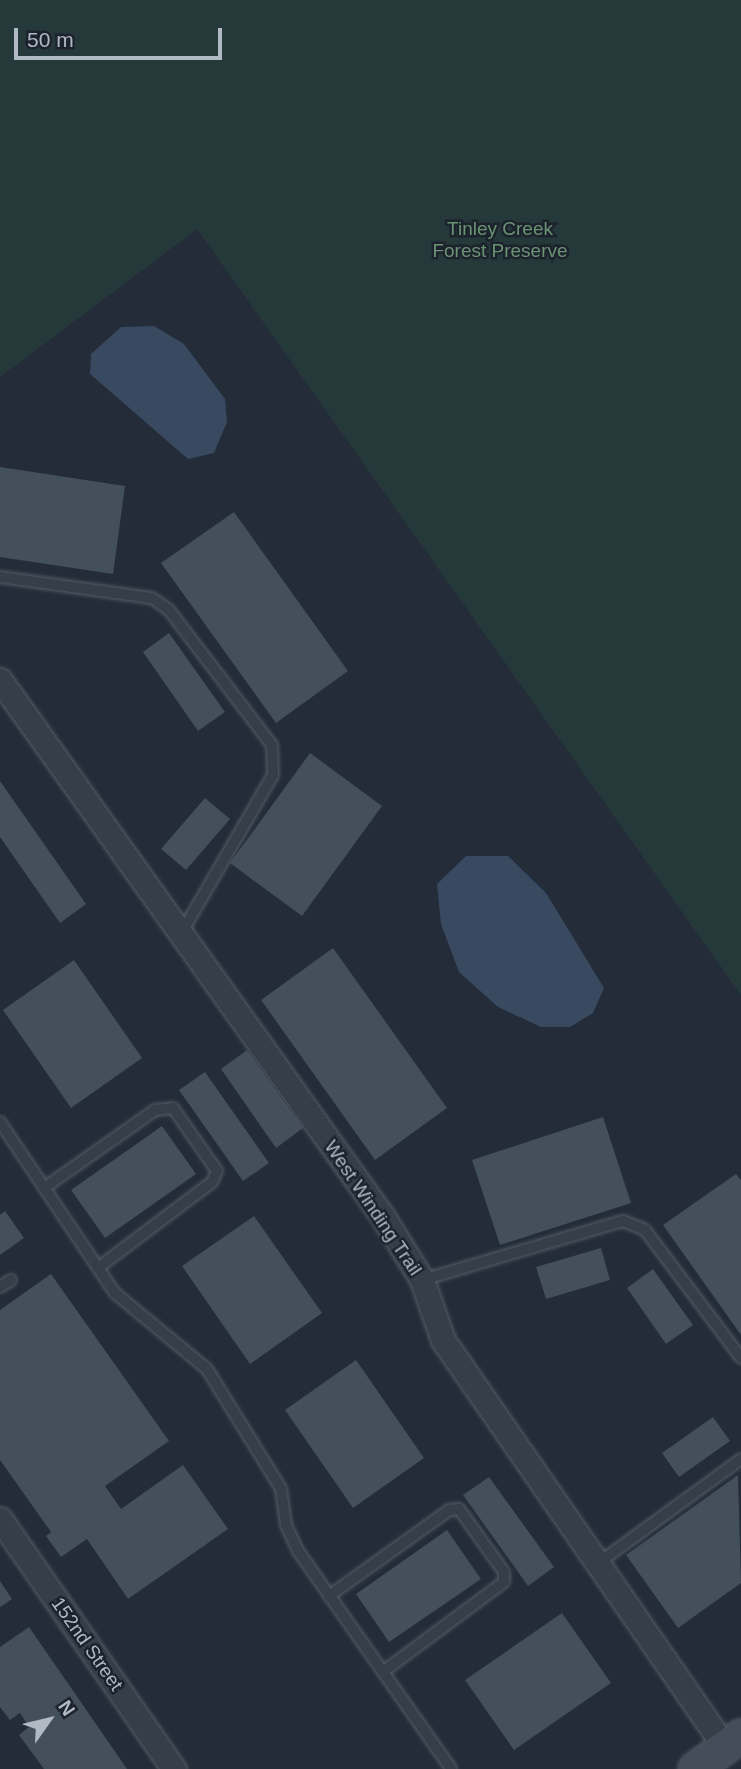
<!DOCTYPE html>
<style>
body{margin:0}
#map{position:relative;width:741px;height:1769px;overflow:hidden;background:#232c38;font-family:Arial,sans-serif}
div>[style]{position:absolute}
.green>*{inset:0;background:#26393a}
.water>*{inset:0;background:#394960}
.building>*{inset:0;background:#444f5c}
.roads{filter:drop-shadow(0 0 2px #545c66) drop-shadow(0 0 2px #545c66)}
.lane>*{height:10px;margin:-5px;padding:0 5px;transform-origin:5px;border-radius:5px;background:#363e48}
.street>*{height:23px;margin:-11.5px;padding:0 11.5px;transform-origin:11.5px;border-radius:11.5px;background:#363e48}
.secondary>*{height:32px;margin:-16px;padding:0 16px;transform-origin:16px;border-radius:16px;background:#454d5b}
span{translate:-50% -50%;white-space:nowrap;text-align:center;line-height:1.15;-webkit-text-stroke:5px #1c232d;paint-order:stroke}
.park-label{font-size:19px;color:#6a9373}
.street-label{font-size:19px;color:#b1b9c4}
.north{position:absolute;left:14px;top:1685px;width:70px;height:70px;-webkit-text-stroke:5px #1c232d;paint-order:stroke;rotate:56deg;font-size:19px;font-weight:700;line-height:28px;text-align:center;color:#b1b9c4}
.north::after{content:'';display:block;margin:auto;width:24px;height:32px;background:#b1b9c4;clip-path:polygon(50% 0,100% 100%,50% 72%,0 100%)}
.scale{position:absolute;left:14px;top:28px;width:208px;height:32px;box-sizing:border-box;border:4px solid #b1b9c4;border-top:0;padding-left:9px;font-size:21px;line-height:24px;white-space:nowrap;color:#b1b9c4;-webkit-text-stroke:5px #1c232d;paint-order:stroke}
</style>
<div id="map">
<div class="green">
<div style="clip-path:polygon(0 0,741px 0,741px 995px,197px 229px,0 377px)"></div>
</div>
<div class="water">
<div style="clip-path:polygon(154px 326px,184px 344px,225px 399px,227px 422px,214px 453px,188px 459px,90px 374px,91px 354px,121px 327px)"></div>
<div style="clip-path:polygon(466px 856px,508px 856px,546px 893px,604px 988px,593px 1013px,570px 1027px,541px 1027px,498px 1007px,459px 972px,441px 924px,437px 884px)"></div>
</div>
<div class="building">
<div style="clip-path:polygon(0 467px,125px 486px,113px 574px,0 557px)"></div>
<div style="clip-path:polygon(234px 512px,348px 671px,276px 723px,161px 563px)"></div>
<div style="clip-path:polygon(169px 633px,225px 712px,198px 731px,143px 652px)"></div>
<div style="clip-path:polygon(310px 753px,382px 806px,302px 916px,230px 863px)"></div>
<div style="clip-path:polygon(0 781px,86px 904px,60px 923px,0 837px)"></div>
<div style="clip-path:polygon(205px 798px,230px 819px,186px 870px,161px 849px)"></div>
<div style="clip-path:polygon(333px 948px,447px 1108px,375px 1160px,261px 1000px)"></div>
<div style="clip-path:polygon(74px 960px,142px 1058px,71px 1108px,3px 1010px)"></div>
<div style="clip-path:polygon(247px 1050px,303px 1128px,276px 1148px,221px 1069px)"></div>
<div style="clip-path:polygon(205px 1072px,269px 1163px,243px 1181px,179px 1090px)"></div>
<div style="clip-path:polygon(603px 1117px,631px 1203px,500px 1245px,472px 1160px)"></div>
<div style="clip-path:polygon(162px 1126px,196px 1174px,105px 1238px,71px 1190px)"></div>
<div style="clip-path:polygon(736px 1174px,741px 1180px,741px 1335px,663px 1225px)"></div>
<div style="clip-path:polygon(5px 1211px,24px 1238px,0 1255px,0 1215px)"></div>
<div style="clip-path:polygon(254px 1216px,322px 1313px,250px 1364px,182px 1266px)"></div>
<div style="clip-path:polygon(601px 1248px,610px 1280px,546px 1299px,536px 1267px)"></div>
<div style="clip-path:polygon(653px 1269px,693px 1325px,666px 1344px,627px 1288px)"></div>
<div style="clip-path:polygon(51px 1274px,169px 1441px,105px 1486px,121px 1509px,183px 1465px,228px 1529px,128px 1599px,87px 1539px,61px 1557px,46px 1536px,51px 1532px,0 1460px,0 1310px)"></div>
<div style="clip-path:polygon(356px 1360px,424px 1458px,353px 1508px,285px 1410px)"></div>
<div style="clip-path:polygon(713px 1417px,730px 1441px,679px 1477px,662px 1453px)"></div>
<div style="clip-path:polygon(738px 1475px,741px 1583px,678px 1628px,626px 1555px)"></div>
<div style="clip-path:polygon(489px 1477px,554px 1567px,528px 1586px,463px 1495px)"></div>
<div style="clip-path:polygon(447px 1530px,481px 1579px,389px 1642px,356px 1594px)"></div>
<div style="clip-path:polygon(0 1581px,12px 1599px,0 1607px)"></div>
<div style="clip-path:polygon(562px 1613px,611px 1683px,514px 1750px,465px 1680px)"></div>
<div style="clip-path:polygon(29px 1627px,127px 1769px,44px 1769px,19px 1735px,29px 1727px,20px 1713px,10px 1720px,0 1707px,0 1647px)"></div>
</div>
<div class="roads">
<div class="lane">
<div style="left:0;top:577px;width:153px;rotate:7.9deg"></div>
<div style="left:152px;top:598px;width:21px;rotate:35deg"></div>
<div style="left:169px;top:610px;width:170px;rotate:52.7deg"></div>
<div style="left:272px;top:745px;width:30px;rotate:88deg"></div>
<div style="left:273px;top:775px;width:184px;rotate:120.1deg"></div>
<div style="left:0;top:1122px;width:206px;rotate:56.1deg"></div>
<div style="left:115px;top:1293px;width:119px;rotate:39.6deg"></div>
<div style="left:207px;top:1369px;width:141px;rotate:58.3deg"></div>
<div style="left:281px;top:1489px;width:36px;rotate:82deg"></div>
<div style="left:286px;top:1525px;width:29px;rotate:65deg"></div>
<div style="left:298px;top:1551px;width:266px;rotate:54.9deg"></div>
<div style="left:44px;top:1188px;width:136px;rotate:-35.1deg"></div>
<div style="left:155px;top:1110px;width:18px;rotate:-6deg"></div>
<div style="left:173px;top:1108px;width:77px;rotate:55.1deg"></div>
<div style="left:217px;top:1171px;width:12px;rotate:114deg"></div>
<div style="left:212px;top:1182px;width:143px;rotate:143deg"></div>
<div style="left:422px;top:1280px;width:209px;rotate:-16.4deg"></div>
<div style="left:623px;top:1221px;width:24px;rotate:22deg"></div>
<div style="left:645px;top:1230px;width:160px;rotate:53.1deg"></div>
<div style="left:0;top:1287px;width:13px;rotate:-32deg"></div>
<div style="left:597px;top:1564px;width:178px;rotate:-36.1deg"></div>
<div style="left:329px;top:1596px;width:148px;rotate:-35.6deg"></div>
<div style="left:449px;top:1510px;width:10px;rotate:-6deg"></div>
<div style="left:459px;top:1509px;width:77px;rotate:54.5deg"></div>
<div style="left:504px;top:1572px;width:10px;rotate:90deg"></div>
<div style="left:504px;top:1582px;width:151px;rotate:143.4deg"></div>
</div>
<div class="street">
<div style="left:0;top:680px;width:660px;rotate:54.5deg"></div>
<div style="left:383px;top:1217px;width:74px;rotate:58.2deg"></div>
<div style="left:422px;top:1280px;width:64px;rotate:70.7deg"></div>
<div style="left:443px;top:1340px;width:496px;rotate:55.3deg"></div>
<div style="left:0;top:1519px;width:305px;rotate:55.2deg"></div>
</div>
<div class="secondary">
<div style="left:695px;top:1769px;width:57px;rotate:-35.7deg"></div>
</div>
</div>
<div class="park-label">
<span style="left:500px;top:240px">Tinley Creek<br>Forest Preserve</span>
</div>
<div class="street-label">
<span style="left:373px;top:1208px;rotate:56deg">West Winding Trail</span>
<span style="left:87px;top:1644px;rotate:55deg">152nd Street</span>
</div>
<div class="north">N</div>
<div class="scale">50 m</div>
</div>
